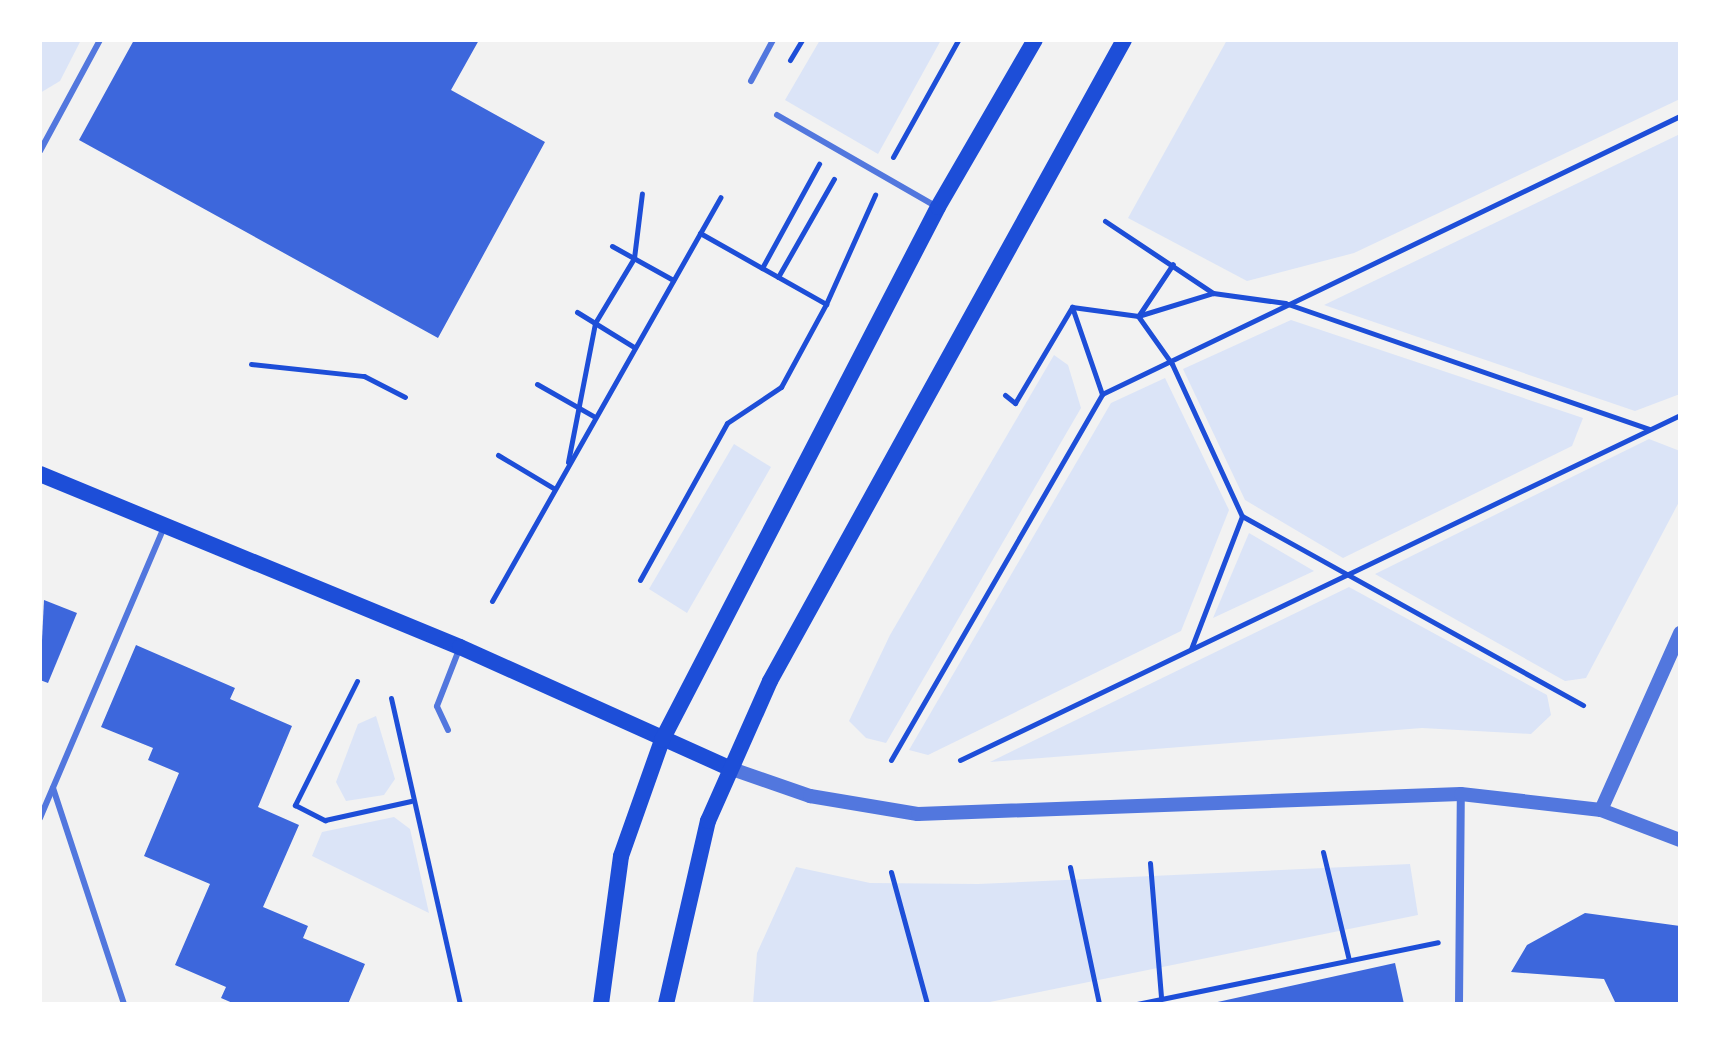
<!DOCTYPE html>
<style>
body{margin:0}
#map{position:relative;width:1720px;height:1044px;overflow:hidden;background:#f2f2f2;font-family:"Source Serif 4",serif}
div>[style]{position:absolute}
.green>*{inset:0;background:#dbe4f7}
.building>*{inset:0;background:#3d67dc}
.path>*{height:5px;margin:-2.5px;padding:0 2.5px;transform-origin:2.5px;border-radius:2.5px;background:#1d4ed8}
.service>*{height:6px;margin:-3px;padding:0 3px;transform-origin:3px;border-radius:3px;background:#5277de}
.minor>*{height:8px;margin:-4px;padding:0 4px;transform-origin:4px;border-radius:4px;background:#5277de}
.tertiary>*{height:14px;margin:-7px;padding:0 7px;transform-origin:7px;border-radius:7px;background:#5277de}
.secondary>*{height:16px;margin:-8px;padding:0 8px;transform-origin:8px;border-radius:8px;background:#1d4ed8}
span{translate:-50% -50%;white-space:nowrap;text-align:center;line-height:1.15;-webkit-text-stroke:8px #fff;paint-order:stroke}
.frame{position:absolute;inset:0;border:42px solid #fff;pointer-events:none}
</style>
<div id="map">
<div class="green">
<div style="clip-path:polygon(40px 40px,81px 40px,60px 81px,40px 93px)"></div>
<div style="clip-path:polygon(820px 40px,941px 40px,878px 154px,785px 100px)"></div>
<div style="clip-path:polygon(1227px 40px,1680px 40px,1680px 99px,1354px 253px,1247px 281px,1128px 218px)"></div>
<div style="clip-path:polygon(1680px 134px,1680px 394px,1635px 411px,1324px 305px)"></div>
<div style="clip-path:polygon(1291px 320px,1583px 418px,1572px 446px,1343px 558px,1245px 500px,1183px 369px)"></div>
<div style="clip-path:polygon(1054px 355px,1068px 365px,1081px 408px,886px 743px,866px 738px,849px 721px,890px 635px)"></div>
<div style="clip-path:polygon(1165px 378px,1229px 510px,1181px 631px,928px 755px,909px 750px,1111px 403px)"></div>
<div style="clip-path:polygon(1649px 439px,1680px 451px,1680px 500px,1586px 678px,1565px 681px,1375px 574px)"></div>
<div style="clip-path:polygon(734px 444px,771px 467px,687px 613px,649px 589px)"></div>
<div style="clip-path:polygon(1249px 533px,1314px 571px,1213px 618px)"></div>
<div style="clip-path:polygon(1349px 587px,1547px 695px,1551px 715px,1531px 734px,1422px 728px,990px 762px)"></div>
<div style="clip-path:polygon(376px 716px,395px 779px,384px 795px,346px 801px,336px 782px,358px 724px)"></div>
<div style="clip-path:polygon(394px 817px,410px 829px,429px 913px,312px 856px,322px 832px)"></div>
<div style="clip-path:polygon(1410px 864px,1418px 915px,980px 1004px,753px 1004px,757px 953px,796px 867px,870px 883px,978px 884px)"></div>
</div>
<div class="building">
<div style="clip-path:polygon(134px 40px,479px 40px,451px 90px,545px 142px,438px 338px,79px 140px)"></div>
<div style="clip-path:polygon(44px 600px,77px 613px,48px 683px,40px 680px)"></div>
<div style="clip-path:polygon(136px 645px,235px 688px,230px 699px,292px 726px,258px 807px,299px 825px,263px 907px,308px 926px,303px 938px,365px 964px,348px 1004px,235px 1004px,221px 998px,226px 987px,175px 965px,210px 884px,144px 856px,179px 773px,148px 760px,153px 748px,101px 727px)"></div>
<div style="clip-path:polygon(1585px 913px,1680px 926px,1680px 1004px,1616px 1004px,1604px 979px,1511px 972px,1527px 945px)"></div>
<div style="clip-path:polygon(1395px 963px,1404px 1004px,1213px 1004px,1213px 1003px)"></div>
</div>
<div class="path">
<div style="left:790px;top:60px;width:23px;rotate:-59deg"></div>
<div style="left:893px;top:157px;width:134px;rotate:-60.9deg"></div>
<div style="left:1105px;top:221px;width:130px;rotate:33.7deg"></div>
<div style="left:700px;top:233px;width:145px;rotate:29.4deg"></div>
<div style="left:612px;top:246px;width:70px;rotate:29.1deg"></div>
<div style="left:762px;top:268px;width:119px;rotate:-61.3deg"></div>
<div style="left:778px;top:277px;width:113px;rotate:-60.3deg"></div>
<div style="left:1072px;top:307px;width:67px;rotate:7.8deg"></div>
<div style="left:1138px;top:316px;width:78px;rotate:-17deg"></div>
<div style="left:1213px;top:293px;width:73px;rotate:7.9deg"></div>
<div style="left:1285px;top:303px;width:385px;rotate:19.1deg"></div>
<div style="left:1072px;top:307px;width:92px;rotate:71deg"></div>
<div style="left:577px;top:312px;width:67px;rotate:31.6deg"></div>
<div style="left:1139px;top:315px;width:61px;rotate:-56.3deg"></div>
<div style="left:1138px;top:316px;width:59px;rotate:54.7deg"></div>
<div style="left:1172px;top:364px;width:167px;rotate:65.3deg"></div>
<div style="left:1242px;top:516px;width:390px;rotate:29deg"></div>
<div style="left:251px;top:364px;width:114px;rotate:6.1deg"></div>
<div style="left:364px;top:376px;width:46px;rotate:27.1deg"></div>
<div style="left:537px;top:384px;width:67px;rotate:29.6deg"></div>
<div style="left:1005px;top:395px;width:13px;rotate:39deg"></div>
<div style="left:1015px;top:403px;width:112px;rotate:-59.3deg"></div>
<div style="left:498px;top:455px;width:66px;rotate:30.8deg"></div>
<div style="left:568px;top:462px;width:142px;rotate:-79deg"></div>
<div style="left:595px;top:323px;width:76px;rotate:-59deg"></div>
<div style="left:634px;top:258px;width:65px;rotate:-83deg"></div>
<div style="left:640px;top:580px;width:179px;rotate:-61deg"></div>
<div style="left:727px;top:423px;width:65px;rotate:-33.7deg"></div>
<div style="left:781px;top:387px;width:94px;rotate:-61.5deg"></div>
<div style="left:826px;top:304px;width:120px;rotate:-65.8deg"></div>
<div style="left:492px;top:601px;width:464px;rotate:-60.5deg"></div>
<div style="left:1191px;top:649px;width:142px;rotate:-69deg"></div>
<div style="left:357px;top:681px;width:139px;rotate:116.6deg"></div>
<div style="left:295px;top:805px;width:34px;rotate:27deg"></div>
<div style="left:325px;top:820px;width:88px;rotate:-12.5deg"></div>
<div style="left:391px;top:698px;width:314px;rotate:77.3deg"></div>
<div style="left:891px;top:760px;width:422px;rotate:-60deg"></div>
<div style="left:1102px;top:394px;width:641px;rotate:-25.69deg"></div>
<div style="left:960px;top:760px;width:798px;rotate:-25.6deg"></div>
<div style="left:1323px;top:852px;width:111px;rotate:76.5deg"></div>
<div style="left:1150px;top:863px;width:135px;rotate:85.3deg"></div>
<div style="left:1070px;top:867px;width:140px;rotate:78deg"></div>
<div style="left:891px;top:872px;width:137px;rotate:74.7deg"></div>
<div style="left:1137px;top:1004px;width:307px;rotate:-11.6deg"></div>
</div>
<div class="service">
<div style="left:751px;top:81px;width:47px;rotate:-61.8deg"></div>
<div style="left:777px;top:115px;width:185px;rotate:29.9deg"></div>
<div style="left:40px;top:151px;width:126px;rotate:-61.6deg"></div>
<div style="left:448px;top:730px;width:26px;rotate:-115deg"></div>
<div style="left:437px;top:706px;width:63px;rotate:-68.7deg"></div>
<div style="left:53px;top:788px;width:227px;rotate:71.8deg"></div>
<div style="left:40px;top:818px;width:314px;rotate:-66.9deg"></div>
</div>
<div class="minor">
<div style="left:1459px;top:1004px;width:210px;rotate:-89.5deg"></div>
</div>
<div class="tertiary">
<div style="left:729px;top:768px;width:86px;rotate:19.1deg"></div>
<div style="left:810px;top:796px;width:109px;rotate:9.5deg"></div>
<div style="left:918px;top:814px;width:543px;rotate:-2.11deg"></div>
<div style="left:1461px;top:794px;width:141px;rotate:6.5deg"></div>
<div style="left:1601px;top:810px;width:85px;rotate:20.8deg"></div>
<div style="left:1601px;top:810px;width:194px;rotate:-65.9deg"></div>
</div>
<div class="secondary">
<div style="left:40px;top:474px;width:454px;rotate:22.4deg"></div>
<div style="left:460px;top:647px;width:295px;rotate:24.2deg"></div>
<div style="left:601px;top:1004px;width:149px;rotate:-82.3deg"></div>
<div style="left:621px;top:856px;width:123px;rotate:-70.5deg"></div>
<div style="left:662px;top:740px;width:600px;rotate:-62.62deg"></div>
<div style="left:938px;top:207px;width:193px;rotate:-59.9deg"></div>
<div style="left:666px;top:1004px;width:188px;rotate:-77.1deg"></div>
<div style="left:708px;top:821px;width:153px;rotate:-66.1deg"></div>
<div style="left:770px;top:681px;width:732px;rotate:-61.09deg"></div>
</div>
<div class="frame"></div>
</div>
